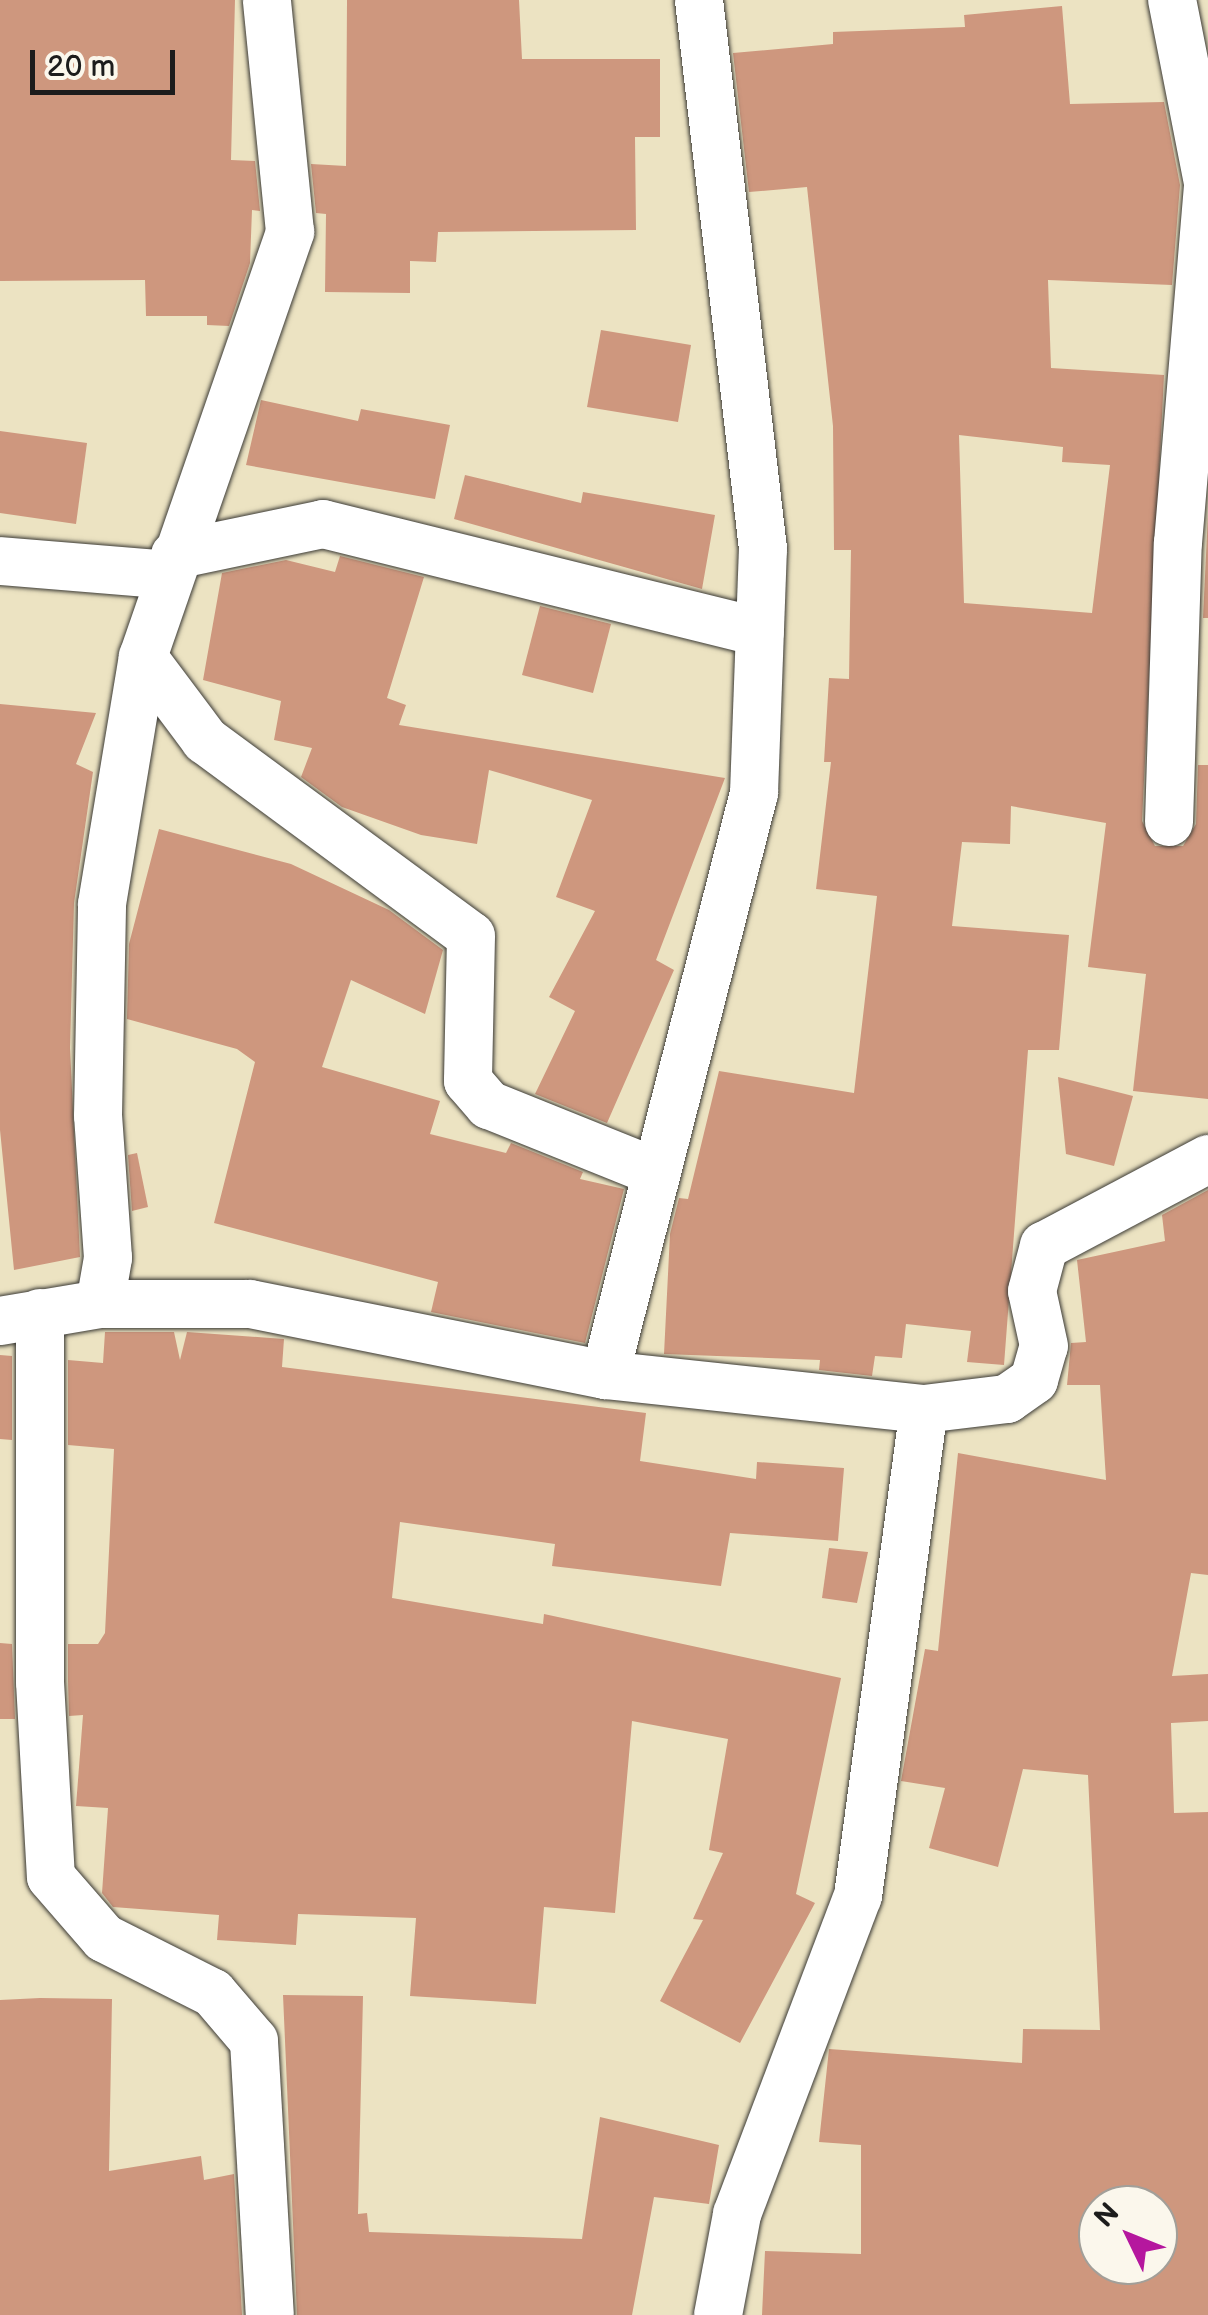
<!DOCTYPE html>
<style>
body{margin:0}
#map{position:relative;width:1208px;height:2315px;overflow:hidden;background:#ece3c2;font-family:"Balsamiq Sans",sans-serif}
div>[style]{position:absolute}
.building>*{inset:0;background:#ce977e}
.roads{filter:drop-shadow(0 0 2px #3b3a35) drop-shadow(0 0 2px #3b3a35)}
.street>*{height:48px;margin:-24px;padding:0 24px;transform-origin:24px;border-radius:24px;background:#fff}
span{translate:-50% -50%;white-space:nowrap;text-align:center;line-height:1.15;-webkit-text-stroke:8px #fbf7ec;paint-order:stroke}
.north{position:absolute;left:1078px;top:2185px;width:100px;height:100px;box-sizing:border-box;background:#fbf7ec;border:2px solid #a29f99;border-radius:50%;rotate:313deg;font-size:28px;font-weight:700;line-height:40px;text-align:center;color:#1c1c1c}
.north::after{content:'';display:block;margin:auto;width:35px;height:45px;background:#b5179e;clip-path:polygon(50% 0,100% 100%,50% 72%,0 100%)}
.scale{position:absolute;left:30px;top:50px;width:145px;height:45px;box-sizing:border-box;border:5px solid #1c1c1c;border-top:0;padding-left:12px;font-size:30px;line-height:35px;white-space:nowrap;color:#1c1c1c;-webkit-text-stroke:8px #fbf7ec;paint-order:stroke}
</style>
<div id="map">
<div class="building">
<div style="clip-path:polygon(0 0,235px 0,231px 160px,255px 161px,260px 211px,252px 210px,250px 263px,229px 326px,207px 325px,207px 316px,146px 316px,145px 280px,0 281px)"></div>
<div style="clip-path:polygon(347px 0,519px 0,522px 59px,660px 59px,660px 137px,635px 137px,636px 230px,438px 232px,436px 262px,410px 261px,410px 293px,325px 292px,326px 214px,316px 213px,311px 164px,346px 166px)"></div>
<div style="clip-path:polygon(evenodd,1062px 6px,1070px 104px,1164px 102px,1180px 185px,1172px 285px,1048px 280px,1051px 368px,1164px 375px,1142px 821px,1155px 846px,1183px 846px,1196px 824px,1198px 765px,1208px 765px,1208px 1099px,1133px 1091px,1146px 974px,1088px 967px,1106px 823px,1011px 806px,1010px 844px,962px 842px,952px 926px,1069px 935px,1059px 1050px,1028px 1050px,1004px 1365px,967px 1362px,971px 1331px,906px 1324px,902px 1358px,875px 1356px,872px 1376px,819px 1370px,820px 1360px,664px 1354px,670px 1234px,679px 1198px,688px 1199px,719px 1071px,854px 1093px,877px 896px,816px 889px,831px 762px,824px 762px,829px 678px,849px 679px,851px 550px,834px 550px,833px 426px,807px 187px,749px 192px,733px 53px,833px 44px,833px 32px,965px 27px,964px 15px,1062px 6px,959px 435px,1063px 447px,1062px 462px,1110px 465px,1092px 613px,964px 603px,959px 435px)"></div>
<div style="clip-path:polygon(601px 330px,691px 345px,678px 422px,587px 407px)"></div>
<div style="clip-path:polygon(261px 400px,358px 421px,361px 409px,450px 425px,435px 499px,246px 465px)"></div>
<div style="clip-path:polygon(0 431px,87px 443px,76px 524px,0 513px)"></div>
<div style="clip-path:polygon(465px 475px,581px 503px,583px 492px,715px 515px,702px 589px,454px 519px)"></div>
<div style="clip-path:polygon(1208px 514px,1208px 618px,1203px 618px)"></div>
<div style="clip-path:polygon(340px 556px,424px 577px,387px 698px,406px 705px,399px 725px,725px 778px,656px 960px,674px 970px,607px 1123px,535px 1094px,575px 1011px,549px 997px,595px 911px,556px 897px,592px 800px,489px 770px,477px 844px,421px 835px,342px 807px,301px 777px,312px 748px,274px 740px,281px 701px,203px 680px,222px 573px,286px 560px,335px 572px)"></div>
<div style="clip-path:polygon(540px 606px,611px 624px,593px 693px,522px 675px)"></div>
<div style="clip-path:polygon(0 704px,96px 713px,76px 764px,93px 772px,74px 903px,70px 1048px,80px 1257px,14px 1270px,0 1130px)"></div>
<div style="clip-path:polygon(159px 829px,291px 864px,389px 910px,443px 950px,425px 1014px,351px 980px,322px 1067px,440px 1101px,430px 1134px,506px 1153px,511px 1143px,583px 1172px,580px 1179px,624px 1189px,585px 1343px,431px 1312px,438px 1282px,214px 1223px,255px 1062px,237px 1049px,127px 1019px,129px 944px)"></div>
<div style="clip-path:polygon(1058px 1077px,1133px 1096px,1114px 1166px,1066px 1154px)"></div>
<div style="clip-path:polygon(137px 1153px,148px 1207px,132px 1211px,128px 1155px)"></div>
<div style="clip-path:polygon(evenodd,1208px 1190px,1208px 1575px,1191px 1573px,1172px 1676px,1208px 1674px,1208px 1721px,1171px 1723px,1174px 1813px,1208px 1812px,1208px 2315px,762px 2315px,765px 2251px,861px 2254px,861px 2145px,819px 2142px,829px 2049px,1022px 2063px,1023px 2029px,1100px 2030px,1088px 1775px,1023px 1769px,998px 1867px,929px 1848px,945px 1788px,901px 1781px,925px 1649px,938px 1651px,958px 1453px,1106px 1480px,1100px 1385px,1067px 1385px,1071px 1343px,1086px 1342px,1077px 1260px,1165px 1241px,1162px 1215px,1208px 1190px,1098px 2205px,1158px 2205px,1158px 2265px,1098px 2265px,1098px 2205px)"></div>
<div style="clip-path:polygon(105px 1332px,174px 1332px,180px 1360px,187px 1332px,284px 1339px,282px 1367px,646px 1413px,640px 1461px,756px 1479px,757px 1462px,844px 1468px,838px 1541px,730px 1533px,721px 1586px,552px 1566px,555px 1544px,400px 1522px,392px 1598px,543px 1624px,544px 1614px,841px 1678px,796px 1894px,815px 1903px,740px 2043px,660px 2001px,703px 1920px,693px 1919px,723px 1853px,709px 1850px,728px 1739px,632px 1721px,615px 1913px,544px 1907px,536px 2004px,410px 1996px,416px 1918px,298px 1914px,296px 1945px,217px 1940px,219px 1915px,113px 1907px,102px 1893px,108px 1808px,76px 1806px,83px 1715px,69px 1716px,68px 1681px,68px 1644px,98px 1644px,105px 1633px,114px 1449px,68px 1445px,68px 1360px,103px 1363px)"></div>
<div style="clip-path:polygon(0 1355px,12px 1356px,12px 1440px,0 1439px)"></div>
<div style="clip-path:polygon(829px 1548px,868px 1552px,857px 1603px,822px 1598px)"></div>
<div style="clip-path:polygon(0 1643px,12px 1644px,15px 1719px,0 1719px)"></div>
<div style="clip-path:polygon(283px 1995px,363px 1996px,358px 2214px,367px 2213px,369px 2232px,582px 2239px,600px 2117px,719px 2145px,709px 2204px,654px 2197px,632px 2315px,297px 2315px)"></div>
<div style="clip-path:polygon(40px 1998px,112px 1999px,109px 2171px,201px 2156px,204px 2180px,234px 2174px,242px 2315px,0 2315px,0 2000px)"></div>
</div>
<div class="roads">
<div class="street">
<div style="left:175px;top:555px;width:151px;rotate:-11.8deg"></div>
<div style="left:323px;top:524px;width:450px;rotate:13.9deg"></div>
<div style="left:0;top:561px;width:170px;rotate:4.7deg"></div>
<div style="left:143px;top:657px;width:104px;rotate:53.2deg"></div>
<div style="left:205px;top:740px;width:330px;rotate:36.4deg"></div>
<div style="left:471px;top:936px;width:145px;rotate:91.2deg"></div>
<div style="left:468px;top:1081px;width:32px;rotate:49deg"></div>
<div style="left:489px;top:1105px;width:175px;rotate:21.9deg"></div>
<div style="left:1169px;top:822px;width:279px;rotate:-88.2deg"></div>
<div style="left:1178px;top:543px;width:361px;rotate:-85.2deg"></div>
<div style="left:1208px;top:183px;width:187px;rotate:-101.1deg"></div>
<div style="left:100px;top:1304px;width:47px;rotate:-80.1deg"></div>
<div style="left:108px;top:1258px;width:142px;rotate:-94deg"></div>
<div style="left:98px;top:1116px;width:212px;rotate:-88.9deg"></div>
<div style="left:102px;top:904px;width:250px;rotate:-80.6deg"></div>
<div style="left:143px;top:657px;width:450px;rotate:-70.9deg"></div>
<div style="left:290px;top:232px;width:233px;rotate:-95.7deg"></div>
<div style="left:40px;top:1313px;width:369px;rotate:90deg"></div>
<div style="left:40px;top:1682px;width:195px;rotate:86.8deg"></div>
<div style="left:51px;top:1877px;width:81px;rotate:49deg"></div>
<div style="left:104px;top:1938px;width:122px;rotate:26.8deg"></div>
<div style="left:213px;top:1993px;width:63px;rotate:49.5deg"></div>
<div style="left:254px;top:2041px;width:274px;rotate:86.7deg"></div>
<div style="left:0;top:1321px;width:101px;rotate:-9.6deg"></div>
<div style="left:100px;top:1304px;width:150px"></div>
<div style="left:250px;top:1304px;width:362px;rotate:11.3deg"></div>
<div style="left:605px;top:1375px;width:321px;rotate:6.1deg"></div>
<div style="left:924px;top:1409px;width:84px;rotate:-6.9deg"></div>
<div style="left:1007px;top:1399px;width:33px;rotate:-35deg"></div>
<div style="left:1034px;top:1380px;width:35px;rotate:-74deg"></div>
<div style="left:1044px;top:1346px;width:56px;rotate:-102.3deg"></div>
<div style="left:1032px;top:1291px;width:47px;rotate:-75.1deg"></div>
<div style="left:1044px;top:1246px;width:186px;rotate:-27.9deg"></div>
<div style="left:605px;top:1375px;width:601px;rotate:-75.64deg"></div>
<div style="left:754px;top:793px;width:244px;rotate:-87.9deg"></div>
<div style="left:763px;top:549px;width:553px;rotate:-96.65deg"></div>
<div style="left:718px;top:2315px;width:103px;rotate:-79.3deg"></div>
<div style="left:737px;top:2214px;width:340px;rotate:-69.2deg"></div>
<div style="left:858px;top:1896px;width:491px;rotate:-82.3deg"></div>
</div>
</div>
<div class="north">N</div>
<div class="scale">20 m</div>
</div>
